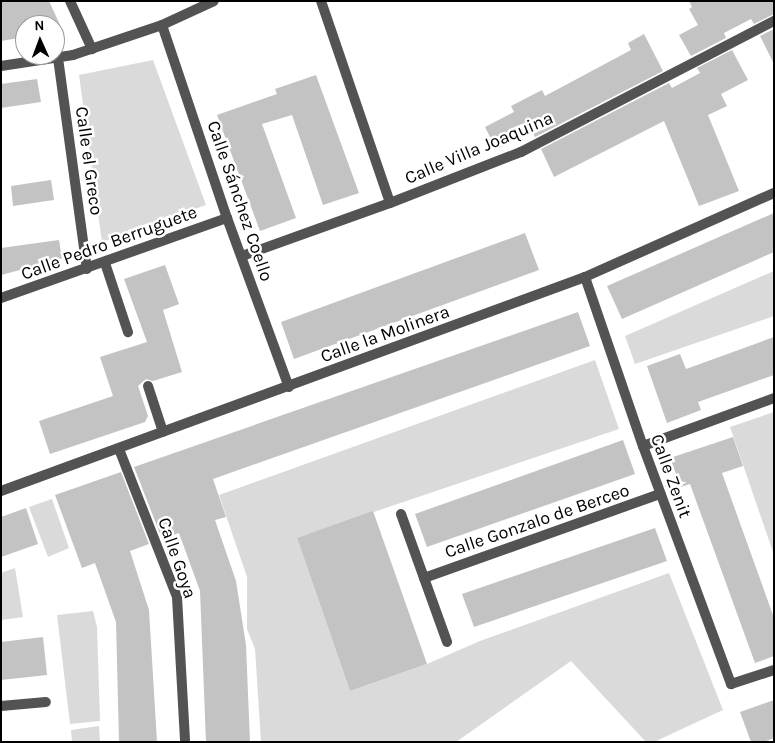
<!DOCTYPE html>
<meta charset="utf-8">
<style>
body{margin:0}
#map{position:relative;width:775px;height:743px;overflow:hidden;background:#fff;font-family:Karla,sans-serif}
div>[style]{position:absolute}
.green>*{inset:0;background:#dadada}
.building>*{inset:0;background:#c3c3c3}
.street>*{height:10px;margin:-5px;padding:0 5px;transform-origin:5px;border-radius:5px;background:#535353}
span{translate:-50% -50%;white-space:nowrap;text-align:center;line-height:1.15;-webkit-text-stroke:5px #fff;paint-order:stroke}
.street-label{font-size:18px;color:#000}
.frame{position:absolute;inset:0;border:2px solid #000;pointer-events:none}
.north{position:absolute;left:15px;top:15px;width:50px;height:50px;box-sizing:border-box;background:#fff;border:1px solid #999;border-radius:50%;rotate:358deg;font-size:14px;font-weight:700;line-height:20px;text-align:center;color:#000}
.north::after{content:'';display:block;margin:auto;width:18px;height:22px;background:#000;clip-path:polygon(50% 0,100% 100%,50% 72%,0 100%)}
</style>
<div id="map">
<div class="green">
<div style="clip-path:polygon(153px 60px,206px 205px,102px 242px,79px 75px)"></div>
<div style="clip-path:polygon(774px 271px,774px 316px,635px 364px,625px 336px)"></div>
<div style="clip-path:polygon(595px 360px,619px 429px,297px 538px,350px 691px,427px 664px,480px 641px,669px 573px,723px 710px,654px 742px,646px 742px,571px 661px,456px 742px,261px 742px,255px 649px,247px 629px,247px 577px,219px 495px)"></div>
<div style="clip-path:polygon(774px 412px,774px 555px,730px 427px)"></div>
<div style="clip-path:polygon(52px 499px,69px 548px,48px 557px,29px 507px)"></div>
<div style="clip-path:polygon(15px 568px,23px 617px,1px 620px,1px 573px)"></div>
<div style="clip-path:polygon(93px 611px,97px 627px,100px 721px,70px 724px,57px 615px)"></div>
<div style="clip-path:polygon(99px 726px,100px 742px,72px 742px,71px 730px)"></div>
</div>
<div class="building">
<div style="clip-path:polygon(1px 1px,49px 1px,61px 27px,55px 33px,55px 25px,25px 25px,25px 37px,1px 41px)"></div>
<div style="clip-path:polygon(689px 1px,774px 1px,774px 14px,754px 24px,751px 19px,724px 33px,726px 38px,691px 56px,679px 35px,698px 25px,689px 9px,692px 7px)"></div>
<div style="clip-path:polygon(774px 29px,774px 64px,760px 36px)"></div>
<div style="clip-path:polygon(644px 34px,663px 71px,535px 137px,532px 131px,496px 149px,485px 127px,514px 112px,511px 106px,542px 90px,545px 96px,631px 50px,628px 43px)"></div>
<div style="clip-path:polygon(732px 50px,748px 80px,721px 94px,727px 106px,708px 115px,739px 191px,699px 206px,664px 121px,554px 177px,541px 149px,669px 83px,672px 88px,700px 73px,697px 68px)"></div>
<div style="clip-path:polygon(316px 75px,359px 193px,323px 205px,292px 115px,262px 124px,296px 218px,260px 231px,217px 115px,277px 94px,275px 89px)"></div>
<div style="clip-path:polygon(37px 79px,41px 102px,1px 108px,1px 84px)"></div>
<div style="clip-path:polygon(51px 180px,54px 200px,13px 206px,11px 186px)"></div>
<div style="clip-path:polygon(774px 213px,774px 252px,622px 319px,607px 286px)"></div>
<div style="clip-path:polygon(525px 233px,539px 270px,294px 359px,281px 322px)"></div>
<div style="clip-path:polygon(59px 240px,62px 259px,1px 275px,1px 248px)"></div>
<div style="clip-path:polygon(165px 265px,179px 304px,163px 310px,182px 372px,153px 381px,146px 379px,138px 386px,148px 416px,145px 422px,50px 454px,39px 421px,113px 396px,100px 357px,147px 342px,124px 279px)"></div>
<div style="clip-path:polygon(578px 312px,590px 346px,213px 479px,226px 517px,215px 520px,236px 581px,246px 645px,250px 742px,206px 742px,200px 591px,179px 533px,162px 539px,134px 467px)"></div>
<div style="clip-path:polygon(774px 337px,774px 375px,698px 402px,701px 410px,667px 423px,647px 366px,680px 354px,686px 369px)"></div>
<div style="clip-path:polygon(733px 437px,743px 466px,722px 473px,774px 618px,774px 656px,755px 663px,690px 484px,681px 487px,670px 458px)"></div>
<div style="clip-path:polygon(623px 440px,635px 474px,427px 547px,415px 514px)"></div>
<div style="clip-path:polygon(121px 472px,149px 544px,130px 551px,149px 610px,157px 742px,119px 742px,116px 622px,95px 563px,82px 568px,55px 495px)"></div>
<div style="clip-path:polygon(26px 508px,38px 544px,1px 557px,1px 517px)"></div>
<div style="clip-path:polygon(373px 511px,427px 664px,350px 691px,297px 538px)"></div>
<div style="clip-path:polygon(655px 528px,667px 561px,474px 627px,462px 594px)"></div>
<div style="clip-path:polygon(43px 637px,47px 675px,1px 680px,1px 642px)"></div>
<div style="clip-path:polygon(774px 700px,774px 738px,764px 742px,751px 742px,740px 712px)"></div>
</div>
<div class="street">
<div style="left:70px;top:1px;width:53px;rotate:65.4deg"></div>
<div style="left:321px;top:1px;width:213px;rotate:71.1deg"></div>
<div style="left:162px;top:25px;width:204px;rotate:71.4deg"></div>
<div style="left:227px;top:218px;width:180px;rotate:69.9deg"></div>
<div style="left:58px;top:58px;width:213px;rotate:82.2deg"></div>
<div style="left:1px;top:66px;width:73px;rotate:-8.7deg"></div>
<div style="left:73px;top:55px;width:94px;rotate:-18.6deg"></div>
<div style="left:162px;top:25px;width:57px;rotate:-24.8deg"></div>
<div style="left:242px;top:256px;width:157px;rotate:-19.7deg"></div>
<div style="left:390px;top:203px;width:141px;rotate:-21.3deg"></div>
<div style="left:521px;top:152px;width:285px;rotate:-27.4deg"></div>
<div style="left:105px;top:263px;width:73px;rotate:71.6deg"></div>
<div style="left:585px;top:277px;width:179px;rotate:71.1deg"></div>
<div style="left:643px;top:446px;width:254px;rotate:69.7deg"></div>
<div style="left:731px;top:684px;width:45px;rotate:-18deg"></div>
<div style="left:1px;top:298px;width:240px;rotate:-19.5deg"></div>
<div style="left:148px;top:386px;width:48px;rotate:71.9deg"></div>
<div style="left:643px;top:446px;width:140px;rotate:-20.1deg"></div>
<div style="left:119px;top:449px;width:159px;rotate:68.6deg"></div>
<div style="left:177px;top:597px;width:145px;rotate:86.8deg"></div>
<div style="left:1px;top:491px;width:622px;rotate:-20.12deg"></div>
<div style="left:585px;top:277px;width:207px;rotate:-24deg"></div>
<div style="left:401px;top:514px;width:136px;rotate:70.2deg"></div>
<div style="left:424px;top:578px;width:251px;rotate:-19.6deg"></div>
<div style="left:1px;top:706px;width:45px;rotate:-5.1deg"></div>
</div>
<div class="street-label">
<span style="left:479px;top:148px;rotate:-23deg">Calle Villa Joaquina</span>
<span style="left:89px;top:161px;rotate:82deg">Calle el Greco</span>
<span style="left:240px;top:201px;rotate:71deg">Calle Sánchez Coello</span>
<span style="left:109px;top:243px;rotate:-20deg">Calle Pedro Berruguete</span>
<span style="left:385px;top:334px;rotate:-20deg">Calle la Molinera</span>
<span style="left:671px;top:476px;rotate:70deg">Calle Zenit</span>
<span style="left:537px;top:521px;rotate:-19deg">Calle Gonzalo de Berceo</span>
<span style="left:177px;top:558px;rotate:71deg">Calle Goya</span>
</div>
<div class="frame"></div>
<div class="north">N</div>
</div>
